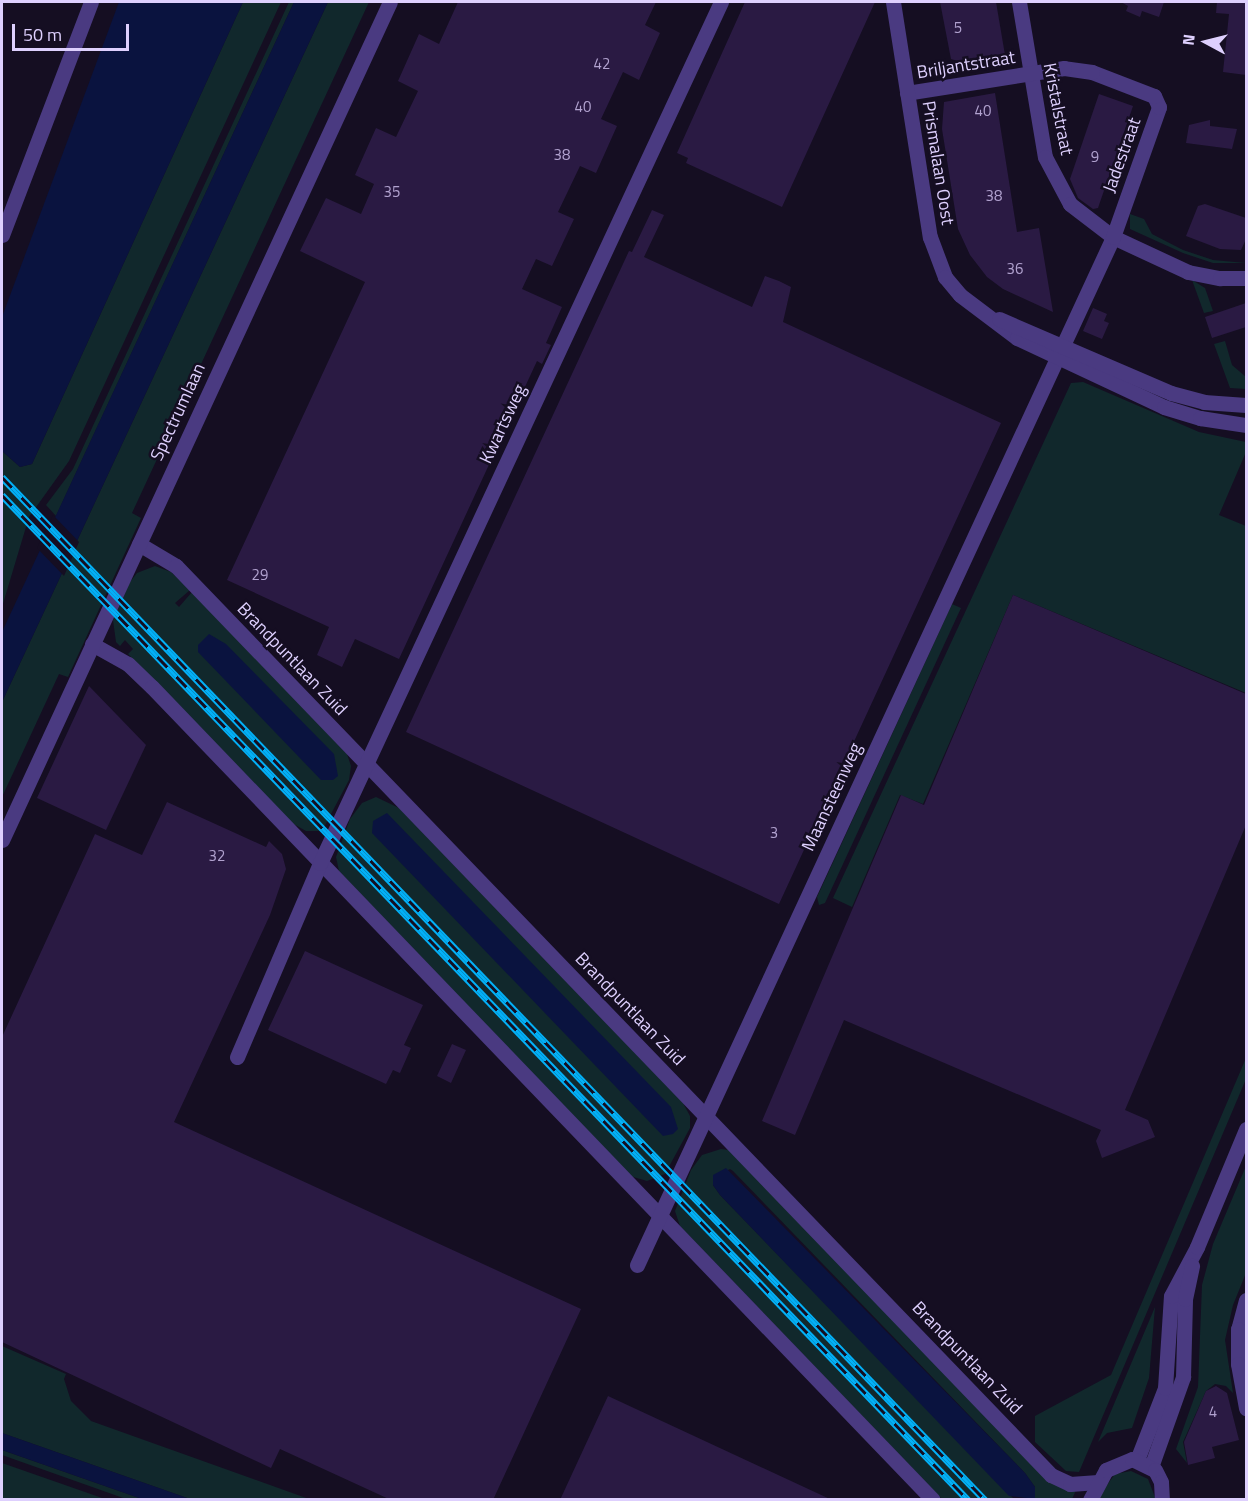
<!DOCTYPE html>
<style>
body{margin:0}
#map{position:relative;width:1248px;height:1501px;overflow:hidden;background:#150e22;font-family:"Titillium Web",sans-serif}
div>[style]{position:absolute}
.green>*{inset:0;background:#11282c}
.water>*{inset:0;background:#0a133f}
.pier>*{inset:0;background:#150e22}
.building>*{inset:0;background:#2a1a43}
.minor>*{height:15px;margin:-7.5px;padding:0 7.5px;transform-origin:7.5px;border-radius:7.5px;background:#4a3a81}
.tertiary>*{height:15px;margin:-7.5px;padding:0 7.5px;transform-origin:7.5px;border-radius:7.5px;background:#4a3a81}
.rail>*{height:7px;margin-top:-3.5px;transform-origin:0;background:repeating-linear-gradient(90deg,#150e22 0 14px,#03b0f7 0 28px);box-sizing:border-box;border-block:2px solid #03b0f7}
span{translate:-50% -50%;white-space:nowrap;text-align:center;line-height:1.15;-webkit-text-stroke:5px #150e22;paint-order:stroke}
.number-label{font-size:15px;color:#b1a2cf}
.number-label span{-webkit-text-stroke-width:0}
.street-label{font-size:18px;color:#ded0fe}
.frame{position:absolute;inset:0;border:3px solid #ded0fe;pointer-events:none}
.north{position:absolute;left:1176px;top:12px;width:60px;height:60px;-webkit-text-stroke:4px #150e22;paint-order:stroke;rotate:277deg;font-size:16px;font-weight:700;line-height:24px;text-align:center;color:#ded0fe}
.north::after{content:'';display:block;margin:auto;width:21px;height:27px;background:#ded0fe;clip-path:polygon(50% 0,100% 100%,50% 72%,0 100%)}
.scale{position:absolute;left:12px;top:24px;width:117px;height:27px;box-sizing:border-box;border:3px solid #ded0fe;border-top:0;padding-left:8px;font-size:18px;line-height:21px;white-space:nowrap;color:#ded0fe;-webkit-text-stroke:4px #150e22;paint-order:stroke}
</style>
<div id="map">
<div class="green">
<div style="clip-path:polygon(243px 2px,281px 2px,69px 461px,29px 517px,2px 607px,2px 451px,20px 467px,32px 464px)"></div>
<div style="clip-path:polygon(289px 2px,294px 2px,56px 516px,46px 505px,73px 469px)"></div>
<div style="clip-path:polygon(328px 2px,369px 2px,132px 513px,141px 518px,68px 677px,59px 674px,2px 797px,2px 702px)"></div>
<div style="clip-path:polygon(1130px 214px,1144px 219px,1152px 234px,1183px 250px,1213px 260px,1246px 263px,1213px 263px,1183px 253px,1130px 229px)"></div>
<div style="clip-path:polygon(1192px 280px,1205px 288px,1213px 311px,1204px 313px)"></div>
<div style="clip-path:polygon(1225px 341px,1232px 365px,1246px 377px,1246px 389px,1230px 388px,1214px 344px)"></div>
<div style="clip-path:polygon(1083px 382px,1199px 432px,1246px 442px,1246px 452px,1219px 515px,1246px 526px,1246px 693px,1013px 595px,923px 804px,900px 795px,852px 907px,833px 898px,1071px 383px)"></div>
<div style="clip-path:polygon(155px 566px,171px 572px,190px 590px,175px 603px,179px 607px,192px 592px,347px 754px,351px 766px,349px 780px,322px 831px,306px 831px,290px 822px,128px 654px,133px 649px,125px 640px,120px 646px,116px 642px,113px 620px,130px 582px,137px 573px)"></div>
<div style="clip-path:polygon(952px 604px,961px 608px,825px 903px,819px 905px,817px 897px)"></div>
<div style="clip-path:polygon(376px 797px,399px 808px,683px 1103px,690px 1116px,690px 1128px,665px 1174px,647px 1181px,630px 1176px,339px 871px,336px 857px,350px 819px,362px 803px)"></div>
<div style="clip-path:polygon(1246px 1058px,1246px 1079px,1079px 1472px,1066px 1471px,1035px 1442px,1035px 1416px,1111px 1375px)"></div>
<div style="clip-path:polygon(721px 1149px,729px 1150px,1043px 1473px,1077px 1488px,1072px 1499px,1035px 1499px,1035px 1487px,1025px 1473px,733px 1171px,730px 1169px,714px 1177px,713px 1185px,720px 1195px,1014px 1499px,942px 1499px,680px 1226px,675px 1211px,691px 1170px,702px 1155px)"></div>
<div style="clip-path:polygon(1246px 1166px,1246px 1273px,1233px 1305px,1225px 1340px,1233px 1393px,1226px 1386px,1215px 1384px,1206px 1391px,1183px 1442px,1187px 1463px,1176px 1449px,1198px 1387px,1202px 1285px,1213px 1244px)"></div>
<div style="clip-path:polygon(1155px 1307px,1149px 1378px,1132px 1428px,1107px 1433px,1098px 1442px)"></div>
<div style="clip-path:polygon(2px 1346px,66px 1374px,64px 1379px,71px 1401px,91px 1421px,309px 1499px,190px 1499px,2px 1433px)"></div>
<div style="clip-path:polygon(2px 1450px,142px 1499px,126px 1499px,2px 1455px)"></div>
<div style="clip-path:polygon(2px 1463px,105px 1499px,3px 1499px)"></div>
<div style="clip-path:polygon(1131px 1471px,1148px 1479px,1156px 1500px,1096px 1500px,1115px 1474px)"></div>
</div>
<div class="water">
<div style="clip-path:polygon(119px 2px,243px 2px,32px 464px,20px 467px,2px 451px,2px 317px)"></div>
<div style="clip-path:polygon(294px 2px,328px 2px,2px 702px,2px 632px)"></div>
<div style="clip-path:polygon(209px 634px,226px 644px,334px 754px,338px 776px,333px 780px,321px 780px,198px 652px,198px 645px)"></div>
<div style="clip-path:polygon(387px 813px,671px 1107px,678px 1129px,673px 1134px,663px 1136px,372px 833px,373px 821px)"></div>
<div style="clip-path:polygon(726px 1168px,1025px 1473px,1035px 1487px,1035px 1499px,1009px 1496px,720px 1195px,713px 1185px,713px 1175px)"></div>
<div style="clip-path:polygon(2px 1433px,190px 1499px,142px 1499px,2px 1450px)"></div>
</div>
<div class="pier">
<div style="clip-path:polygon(53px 515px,79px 542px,64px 576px,37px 548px)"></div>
</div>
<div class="building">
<div style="clip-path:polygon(458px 2px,656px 2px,645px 25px,660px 33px,639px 80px,623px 72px,601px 119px,617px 126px,596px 173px,580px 166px,558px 212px,574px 219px,552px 266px,536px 259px,522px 289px,562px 307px,546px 343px,551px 345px,542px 364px,537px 361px,399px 659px,355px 639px,342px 667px,317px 655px,329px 627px,227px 580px,365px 282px,300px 251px,326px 198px,361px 214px,374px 184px,355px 175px,376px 128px,396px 137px,418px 91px,398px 81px,419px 34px,439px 44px)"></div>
<div style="clip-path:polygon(745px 2px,875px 2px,782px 207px,686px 163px,688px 158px,677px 153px)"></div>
<div style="clip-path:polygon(940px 2px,996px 2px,1005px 55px,961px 62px,951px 59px)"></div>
<div style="clip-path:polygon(1121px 2px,1164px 2px,1159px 17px,1142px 11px,1140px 17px,1126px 11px,1128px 6px)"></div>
<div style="clip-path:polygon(1217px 2px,1246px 2px,1246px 75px,1223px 72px,1229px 14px,1216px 13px)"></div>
<div style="clip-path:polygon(995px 93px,1017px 232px,1039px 228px,1053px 312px,1003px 289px,987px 277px,970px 255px,958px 229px,942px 129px,944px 102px)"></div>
<div style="clip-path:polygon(1099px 94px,1133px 106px,1098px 208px,1093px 209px,1078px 198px,1070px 179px)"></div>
<div style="clip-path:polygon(1210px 120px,1210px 126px,1237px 129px,1232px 149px,1186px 143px,1189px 125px)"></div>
<div style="clip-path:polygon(1205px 204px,1246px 218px,1246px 239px,1241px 250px,1220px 249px,1186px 236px,1198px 206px)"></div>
<div style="clip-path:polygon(652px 210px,664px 215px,644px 257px,752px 307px,765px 276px,779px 281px,791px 287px,783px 322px,1001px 423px,779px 904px,406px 732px,629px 251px,632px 252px)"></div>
<div style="clip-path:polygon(1246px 303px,1246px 327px,1212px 338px,1205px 317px)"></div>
<div style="clip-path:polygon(1093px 308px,1107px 314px,1104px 321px,1109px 323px,1102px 339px,1083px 331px)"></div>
<div style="clip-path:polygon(1013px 595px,1246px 694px,1246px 825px,1125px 1110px,1148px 1120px,1155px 1137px,1102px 1158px,1096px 1141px,1101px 1130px,844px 1020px,795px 1135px,762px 1121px,901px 795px,924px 805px)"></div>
<div style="clip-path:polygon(89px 686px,146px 745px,106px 830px,37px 798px)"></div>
<div style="clip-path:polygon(167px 802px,266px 847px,269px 841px,282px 854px,286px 869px,270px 915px,174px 1122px,581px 1309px,493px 1500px,391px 1500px,280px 1449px,271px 1468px,2px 1342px,2px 1037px,95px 834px,142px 855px)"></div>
<div style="clip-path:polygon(305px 951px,423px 1005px,404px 1045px,411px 1048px,400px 1073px,393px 1070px,386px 1084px,268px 1030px)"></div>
<div style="clip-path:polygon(452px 1044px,466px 1050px,451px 1083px,437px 1076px)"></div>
<div style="clip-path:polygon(1216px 1386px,1227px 1393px,1239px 1440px,1212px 1447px,1215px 1458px,1188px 1465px,1184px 1442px,1206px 1391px)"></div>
<div style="clip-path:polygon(608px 1396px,832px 1500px,560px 1500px)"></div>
</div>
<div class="minor">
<div style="left:1019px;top:2px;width:157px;rotate:80.5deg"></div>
<div style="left:1045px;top:157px;width:53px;rotate:62deg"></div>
<div style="left:1070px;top:204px;width:54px;rotate:37.5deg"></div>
<div style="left:1113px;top:237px;width:83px;rotate:25deg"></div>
<div style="left:1188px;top:272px;width:33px;rotate:11deg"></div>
<div style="left:1220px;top:278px;width:26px"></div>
<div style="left:2px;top:235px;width:249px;rotate:-69.1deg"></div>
<div style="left:139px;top:544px;width:43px;rotate:30.7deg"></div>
<div style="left:176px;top:566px;width:1262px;rotate:46.09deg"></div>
<div style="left:1051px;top:1475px;width:21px;rotate:25deg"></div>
<div style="left:1070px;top:1484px;width:28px;rotate:-4deg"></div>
<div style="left:92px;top:644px;width:41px;rotate:29.1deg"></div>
<div style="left:128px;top:664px;width:33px;rotate:44deg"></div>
<div style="left:152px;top:687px;width:1127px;rotate:46.15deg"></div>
<div style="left:2px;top:840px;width:923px;rotate:-65.16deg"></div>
<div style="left:237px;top:1057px;width:211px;rotate:-66.8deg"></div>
<div style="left:320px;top:863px;width:950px;rotate:-65.03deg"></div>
<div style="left:637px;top:1265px;width:1133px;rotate:-65.15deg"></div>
<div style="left:1113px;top:237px;width:138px;rotate:-70.5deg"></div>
<div style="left:1159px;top:107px;width:12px;rotate:-114deg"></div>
<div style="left:1154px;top:96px;width:66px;rotate:-158.8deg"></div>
<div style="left:1092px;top:72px;width:28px;rotate:-172deg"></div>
<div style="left:1064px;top:68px;width:159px;rotate:171deg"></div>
<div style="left:1246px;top:1300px;width:30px;rotate:105deg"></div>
<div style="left:1238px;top:1329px;width:35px;rotate:90deg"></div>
<div style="left:1238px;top:1364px;width:45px;rotate:79.7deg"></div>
</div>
<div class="tertiary">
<div style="left:893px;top:2px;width:238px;rotate:81.1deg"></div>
<div style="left:930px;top:237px;width:43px;rotate:69.4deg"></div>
<div style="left:945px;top:277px;width:23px;rotate:50deg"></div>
<div style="left:960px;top:295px;width:71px;rotate:37deg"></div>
<div style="left:1017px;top:338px;width:162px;rotate:25.1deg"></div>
<div style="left:1164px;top:407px;width:38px;rotate:17deg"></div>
<div style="left:1200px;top:418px;width:47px;rotate:8.7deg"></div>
<div style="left:999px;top:319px;width:187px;rotate:23.3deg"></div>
<div style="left:1171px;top:393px;width:34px;rotate:15deg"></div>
<div style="left:1204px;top:402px;width:42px;rotate:4.1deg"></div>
<div style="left:1137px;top:1460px;width:77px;rotate:-68.7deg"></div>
<div style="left:1165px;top:1388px;width:92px;rotate:-86.3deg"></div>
<div style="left:1171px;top:1296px;width:55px;rotate:-62deg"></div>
<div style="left:1197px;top:1247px;width:128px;rotate:-67.4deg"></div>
<div style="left:1151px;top:1467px;width:96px;rotate:-70.4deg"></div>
<div style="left:1183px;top:1377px;width:78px;rotate:-88.5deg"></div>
<div style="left:1185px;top:1299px;width:34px;rotate:-78deg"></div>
<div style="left:1090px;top:1500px;width:34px;rotate:-62deg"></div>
<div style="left:1106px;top:1470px;width:28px;rotate:-23deg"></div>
<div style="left:1132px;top:1459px;width:25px;rotate:26deg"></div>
<div style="left:1155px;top:1470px;width:13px;rotate:63deg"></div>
<div style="left:1161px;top:1482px;width:18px;rotate:87deg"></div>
</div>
<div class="rail">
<div style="left:2px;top:477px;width:1419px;rotate:46.14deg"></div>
<div style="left:2px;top:495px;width:1394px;rotate:46.13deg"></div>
</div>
<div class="number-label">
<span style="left:958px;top:28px">5</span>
<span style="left:602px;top:64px">42</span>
<span style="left:583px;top:107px">40</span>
<span style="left:983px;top:111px">40</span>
<span style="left:562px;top:155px">38</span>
<span style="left:1095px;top:157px">9</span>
<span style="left:392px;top:192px">35</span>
<span style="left:994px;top:196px">38</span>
<span style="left:1015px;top:269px">36</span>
<span style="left:260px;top:575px">29</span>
<span style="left:774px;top:833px">3</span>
<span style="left:217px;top:856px">32</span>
<span style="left:1213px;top:1412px">4</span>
</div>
<div class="street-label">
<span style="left:966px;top:65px;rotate:-9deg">Briljantstraat</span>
<span style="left:1058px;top:109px;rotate:79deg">Kristalstraat</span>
<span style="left:1122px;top:155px;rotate:-70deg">Jadestraat</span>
<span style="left:938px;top:163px;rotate:81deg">Prismalaan Oost</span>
<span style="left:178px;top:412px;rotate:-65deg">Spectrumlaan</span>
<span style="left:503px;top:424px;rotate:-65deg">Kwartsweg</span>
<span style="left:292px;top:659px;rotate:46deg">Brandpuntlaan Zuid</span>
<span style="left:832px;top:797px;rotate:-65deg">Maansteenweg</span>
<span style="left:630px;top:1009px;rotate:46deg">Brandpuntlaan Zuid</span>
<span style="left:967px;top:1358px;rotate:46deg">Brandpuntlaan Zuid</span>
</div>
<div class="frame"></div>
<div class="north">N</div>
<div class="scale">50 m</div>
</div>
